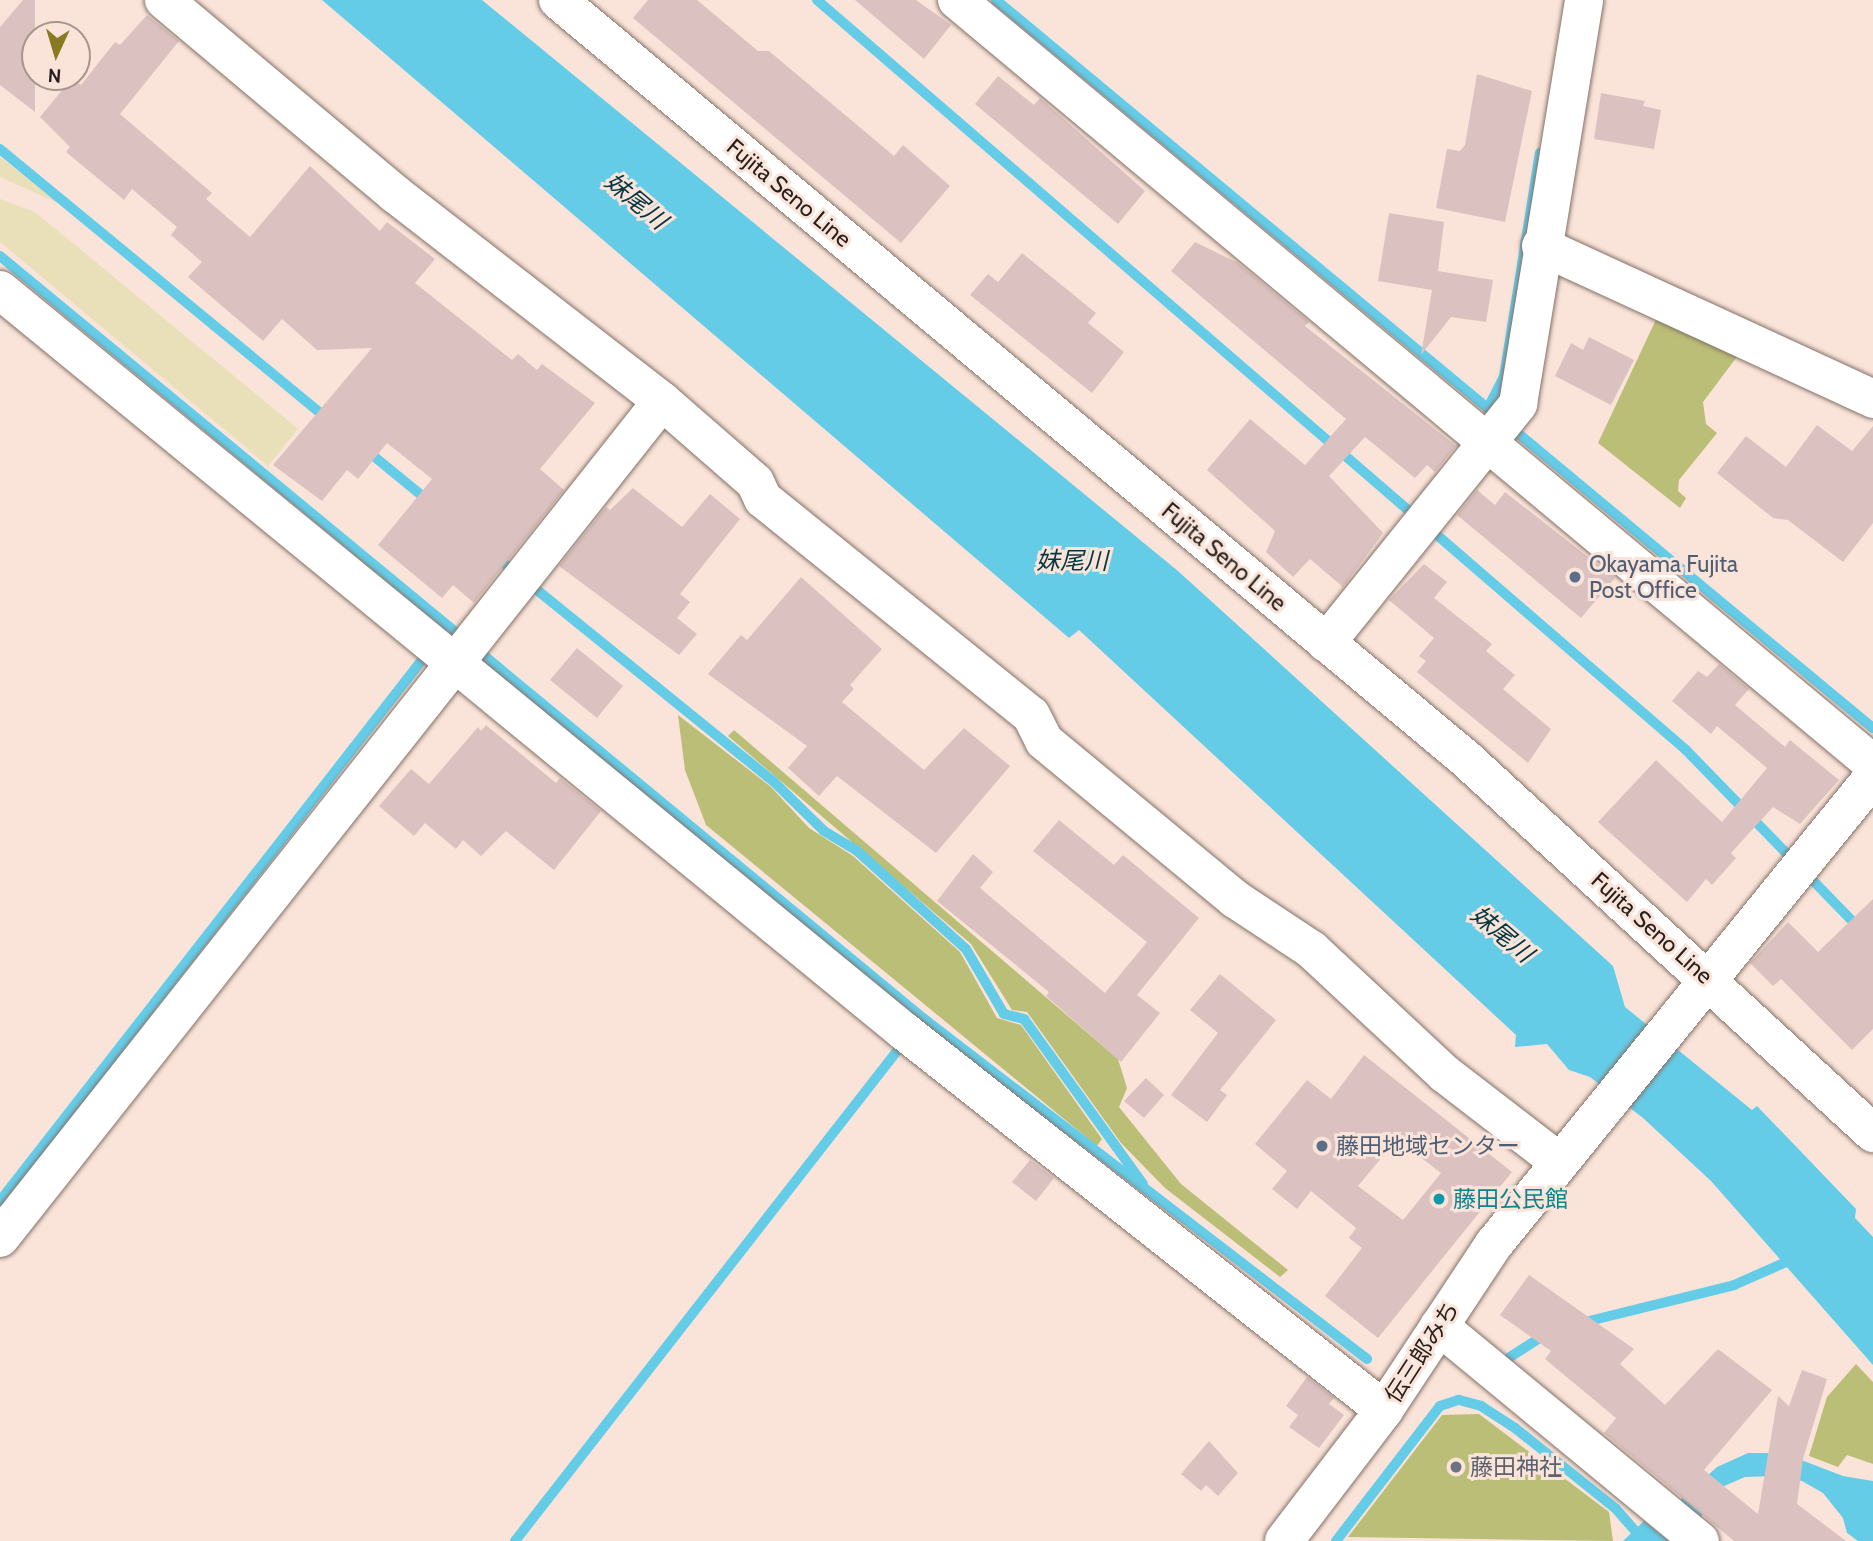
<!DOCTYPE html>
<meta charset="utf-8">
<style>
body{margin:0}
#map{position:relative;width:1873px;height:1541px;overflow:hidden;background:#fae4d9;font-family:Cabin,"Noto Sans JP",sans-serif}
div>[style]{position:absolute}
.green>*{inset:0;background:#babe76}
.sand>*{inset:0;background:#e9e0ba}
.water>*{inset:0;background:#65cce8}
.stream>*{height:10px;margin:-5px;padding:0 5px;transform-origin:5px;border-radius:5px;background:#65cce8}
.building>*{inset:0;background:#dbc2c0}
.roads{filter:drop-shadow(0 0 2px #847167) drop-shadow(0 0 2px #847167)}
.minor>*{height:38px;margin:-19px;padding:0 19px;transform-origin:19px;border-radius:19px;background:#fff}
.major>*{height:38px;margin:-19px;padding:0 19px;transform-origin:19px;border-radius:19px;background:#fff}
.dots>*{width:19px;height:19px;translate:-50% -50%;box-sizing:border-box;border:4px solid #fae4d9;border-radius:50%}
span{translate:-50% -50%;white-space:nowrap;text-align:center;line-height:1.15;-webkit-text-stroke:6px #fae4d9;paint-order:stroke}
.street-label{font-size:23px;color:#261f1b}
.service-label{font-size:23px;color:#4e5e75}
.left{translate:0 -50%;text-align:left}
.culture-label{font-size:23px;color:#0d838f}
.worship-label{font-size:23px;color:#5b616d}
.water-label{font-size:24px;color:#043642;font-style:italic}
.north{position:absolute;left:21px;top:21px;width:70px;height:70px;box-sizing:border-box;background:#fae4d9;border:2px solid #a5958d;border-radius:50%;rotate:184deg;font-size:19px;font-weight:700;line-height:28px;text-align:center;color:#261f1b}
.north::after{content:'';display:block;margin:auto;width:24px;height:32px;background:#877a20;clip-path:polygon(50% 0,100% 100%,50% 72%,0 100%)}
</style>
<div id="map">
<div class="green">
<div style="clip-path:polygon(1660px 311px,1745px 346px,1703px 402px,1706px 424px,1717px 433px,1679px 480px,1678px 491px,1686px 498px,1680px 508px,1598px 443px)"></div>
<div style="clip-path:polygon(678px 715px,771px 787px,809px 828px,853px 856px,960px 952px,997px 1018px,1021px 1025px,1102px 1139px,1097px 1146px,706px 825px,685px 770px)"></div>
<div style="clip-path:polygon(734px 730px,1118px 1059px,1127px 1088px,1119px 1107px,1181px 1184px,1288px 1270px,1280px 1277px,1165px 1188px,1121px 1143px,1027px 1012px,1012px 1010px,971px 944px,728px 736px)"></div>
<div style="clip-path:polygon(1856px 1364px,1873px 1382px,1873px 1464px,1847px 1455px,1838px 1467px,1809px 1456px,1827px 1397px)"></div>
<div style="clip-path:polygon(1479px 1414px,1609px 1512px,1613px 1541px,1348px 1537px,1442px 1415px)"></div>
</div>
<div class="sand">
<div style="clip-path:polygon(0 157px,62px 205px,0 177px)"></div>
<div style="clip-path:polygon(0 199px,35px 212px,298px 429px,268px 466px,0 242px)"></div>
</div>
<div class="water">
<div style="clip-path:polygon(322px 0,482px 0,1178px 571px,1613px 966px,1625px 1007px,1752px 1110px,1757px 1106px,1856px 1209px,1855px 1218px,1873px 1237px,1873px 1365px,1711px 1181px,1643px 1118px,1590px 1077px,1569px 1070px,1547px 1044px,1515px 1047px,1516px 1035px,1079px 630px,1069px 638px)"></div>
<div style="clip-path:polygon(1748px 1453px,1783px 1453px,1843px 1476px,1873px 1481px,1873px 1541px,1858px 1541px,1847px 1533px,1843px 1518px,1823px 1493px,1802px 1481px,1774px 1476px,1745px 1477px,1722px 1487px,1704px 1505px,1700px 1524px,1678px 1502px,1717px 1467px)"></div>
<div style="clip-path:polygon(1644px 1521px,1669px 1541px,1623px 1541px)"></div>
</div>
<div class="stream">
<div style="left:817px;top:0;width:1146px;rotate:40.79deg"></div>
<div style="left:1685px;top:749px;width:269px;rotate:45.8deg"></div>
<div style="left:996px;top:0;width:1140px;rotate:39.7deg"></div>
<div style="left:0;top:149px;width:425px;rotate:39.5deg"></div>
<div style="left:0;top:256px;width:1197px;rotate:39.54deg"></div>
<div style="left:923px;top:1018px;width:560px;rotate:37.52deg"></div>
<div style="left:1489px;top:406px;width:33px;rotate:-63deg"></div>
<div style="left:1504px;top:377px;width:227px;rotate:-80.9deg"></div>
<div style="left:365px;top:449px;width:85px;rotate:39.3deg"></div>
<div style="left:495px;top:556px;width:358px;rotate:39deg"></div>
<div style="left:773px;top:781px;width:71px;rotate:44.4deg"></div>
<div style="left:824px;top:831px;width:37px;rotate:31deg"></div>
<div style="left:856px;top:850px;width:148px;rotate:42deg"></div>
<div style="left:966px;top:949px;width:75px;rotate:59.7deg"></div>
<div style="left:1004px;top:1014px;width:21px;rotate:14deg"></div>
<div style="left:1024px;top:1019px;width:203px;rotate:54.2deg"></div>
<div style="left:0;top:1201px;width:698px;rotate:-52.05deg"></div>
<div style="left:1581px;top:1323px;width:158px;rotate:-13.9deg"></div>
<div style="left:1734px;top:1285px;width:64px;rotate:-23.8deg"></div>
<div style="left:1510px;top:1357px;width:43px;rotate:-32.6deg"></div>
<div style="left:515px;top:1541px;width:621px;rotate:-52.06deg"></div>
<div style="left:1336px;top:1541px;width:170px;rotate:-52.4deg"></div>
<div style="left:1440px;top:1406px;width:20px;rotate:-18deg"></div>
<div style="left:1459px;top:1400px;width:23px;rotate:15deg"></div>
<div style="left:1481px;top:1406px;width:40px;rotate:32.9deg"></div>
<div style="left:1515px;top:1428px;width:129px;rotate:38.7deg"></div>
<div style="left:1616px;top:1509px;width:43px;rotate:48.8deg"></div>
</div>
<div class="building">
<div style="clip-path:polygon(23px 0,35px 0,35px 112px,0 85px,0 27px)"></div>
<div style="clip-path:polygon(648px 0,697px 0,758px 51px,769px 51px,894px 156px,903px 145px,950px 186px,901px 243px,633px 18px)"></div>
<div style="clip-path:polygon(855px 0,916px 0,951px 25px,924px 59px)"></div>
<div style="clip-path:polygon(147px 15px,179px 41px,120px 114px,212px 193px,206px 199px,250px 237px,310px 166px,380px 231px,387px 222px,435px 259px,415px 283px,512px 360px,518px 354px,537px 370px,542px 364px,595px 403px,540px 469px,564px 490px,474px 603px,453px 585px,442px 598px,378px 545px,432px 479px,387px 443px,358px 479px,347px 470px,322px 501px,273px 465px,372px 348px,317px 350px,282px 319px,263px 341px,188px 277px,202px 262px,171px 235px,177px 227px,132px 189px,124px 200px,66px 152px,70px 147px,40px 117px,72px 78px,81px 85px,115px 42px,120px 45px)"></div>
<div style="clip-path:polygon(1477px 74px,1532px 91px,1505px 222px,1436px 208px,1447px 149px,1460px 151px,1465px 145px)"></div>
<div style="clip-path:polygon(998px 76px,1034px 105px,1040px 98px,1145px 191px,1118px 224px,975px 104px)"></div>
<div style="clip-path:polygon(1601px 93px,1645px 101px,1643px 106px,1661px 110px,1654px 149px,1594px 139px)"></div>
<div style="clip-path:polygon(1389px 213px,1444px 222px,1438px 271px,1493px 280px,1486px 322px,1451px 317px,1421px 355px,1432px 290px,1378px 281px)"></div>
<div style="clip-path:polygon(1195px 242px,1238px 263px,1309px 322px,1305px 326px,1456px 446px,1435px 472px,1427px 465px,1415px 478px,1365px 437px,1329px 476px,1383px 533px,1343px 587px,1310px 559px,1293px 577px,1266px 552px,1275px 531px,1207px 470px,1250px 419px,1305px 465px,1346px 419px,1171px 271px)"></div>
<div style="clip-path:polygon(1022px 253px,1096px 313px,1088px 323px,1124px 352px,1092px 393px,970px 295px,988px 274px,998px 282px)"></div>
<div style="clip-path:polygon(1589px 337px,1634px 360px,1611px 405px,1555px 376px,1571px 343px,1583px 350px)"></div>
<div style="clip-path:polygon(1817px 425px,1852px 451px,1873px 426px,1873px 523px,1843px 562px,1788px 520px,1773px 518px,1717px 473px,1746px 436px,1786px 467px)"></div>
<div style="clip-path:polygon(633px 488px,682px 527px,710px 494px,740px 519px,680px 594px,690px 602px,677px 618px,697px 634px,679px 655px,559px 566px,606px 507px,610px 510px)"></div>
<div style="clip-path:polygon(1477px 490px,1495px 505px,1505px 492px,1615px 578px,1581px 618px,1457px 515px)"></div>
<div style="clip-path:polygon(1424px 564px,1447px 582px,1434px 598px,1492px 644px,1486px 651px,1515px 675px,1503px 689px,1551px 729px,1528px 763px,1417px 672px,1426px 661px,1419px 656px,1434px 638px,1389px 600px)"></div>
<div style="clip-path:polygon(801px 577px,882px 649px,850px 685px,854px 689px,842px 702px,924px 770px,964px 728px,1010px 766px,936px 853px,837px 776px,819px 796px,788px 768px,807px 746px,708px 674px,741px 635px,747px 640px)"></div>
<div style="clip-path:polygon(577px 648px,623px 686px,597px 718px,550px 680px)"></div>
<div style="clip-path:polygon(1719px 664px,1749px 689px,1735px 705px,1785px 747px,1790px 740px,1839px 780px,1800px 824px,1773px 807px,1731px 853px,1736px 858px,1712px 885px,1706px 879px,1687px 902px,1598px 822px,1656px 760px,1722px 822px,1767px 768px,1717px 726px,1711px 734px,1672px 701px,1698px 671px,1707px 677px)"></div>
<div style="clip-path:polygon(486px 725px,556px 783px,560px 778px,601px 811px,554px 870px,506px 831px,481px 856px,463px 840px,456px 849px,425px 823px,414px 836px,379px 806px,411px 769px,429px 784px,478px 727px,481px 731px)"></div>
<div style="clip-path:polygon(1059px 820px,1114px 865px,1123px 855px,1199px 918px,1137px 995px,1160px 1013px,1121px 1062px,1046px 996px,1049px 992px,937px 901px,973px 854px,993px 872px,980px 888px,1105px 993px,1147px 942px,1033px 851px)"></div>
<div style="clip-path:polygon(1873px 899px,1873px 1029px,1852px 1050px,1781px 979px,1773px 986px,1750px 963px,1788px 922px,1818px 952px)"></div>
<div style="clip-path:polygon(1220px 974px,1276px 1020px,1220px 1090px,1227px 1095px,1207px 1122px,1171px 1095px,1218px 1033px,1190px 1010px)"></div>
<div style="clip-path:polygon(evenodd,1364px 1055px,1512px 1172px,1378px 1338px,1325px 1296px,1362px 1248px,1349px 1238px,1356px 1228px,1311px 1191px,1297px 1209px,1272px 1189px,1287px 1171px,1255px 1144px,1307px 1080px,1331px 1099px,1364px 1055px,1397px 1139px,1441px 1173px,1403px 1220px,1358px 1186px,1397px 1139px)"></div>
<div style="clip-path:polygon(1146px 1078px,1164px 1095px,1144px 1118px,1124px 1101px)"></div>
<div style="clip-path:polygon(1030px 1160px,1054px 1178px,1036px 1201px,1012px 1182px)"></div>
<div style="clip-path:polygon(1529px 1275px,1634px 1349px,1620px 1364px,1665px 1405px,1718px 1349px,1772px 1390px,1704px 1470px,1758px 1514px,1778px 1396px,1789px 1406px,1802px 1370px,1827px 1379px,1803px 1459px,1797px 1504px,1846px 1541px,1734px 1541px,1604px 1433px,1616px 1418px,1545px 1359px,1551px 1351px,1500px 1315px)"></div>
<div style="clip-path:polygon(1307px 1377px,1334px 1398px,1329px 1404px,1344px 1415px,1319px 1448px,1289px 1427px,1298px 1415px,1286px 1406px)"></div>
<div style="clip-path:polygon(1209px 1441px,1238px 1473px,1218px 1496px,1206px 1485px,1201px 1491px,1181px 1474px)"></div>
</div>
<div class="roads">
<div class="minor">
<div style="left:164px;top:0;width:302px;rotate:40deg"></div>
<div style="left:395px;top:194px;width:338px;rotate:37.8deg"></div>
<div style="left:662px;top:401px;width:123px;rotate:41.1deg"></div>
<div style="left:755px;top:482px;width:19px;rotate:65deg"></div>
<div style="left:763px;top:499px;width:344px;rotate:38.9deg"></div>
<div style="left:1031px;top:715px;width:29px;rotate:63deg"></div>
<div style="left:1044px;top:741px;width:248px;rotate:39.6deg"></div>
<div style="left:1235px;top:899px;width:92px;rotate:33.5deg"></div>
<div style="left:1312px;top:950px;width:182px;rotate:43deg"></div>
<div style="left:1445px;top:1074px;width:143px;rotate:37.6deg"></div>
<div style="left:957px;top:0;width:1193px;rotate:39.83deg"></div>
<div style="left:1541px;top:246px;width:366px;rotate:24.7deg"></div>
<div style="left:0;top:290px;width:1170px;rotate:39.35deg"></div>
<div style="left:905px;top:1032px;width:610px;rotate:38.28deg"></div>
<div style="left:1326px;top:643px;width:307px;rotate:-51.2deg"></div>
<div style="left:1518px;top:404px;width:409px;rotate:-80.7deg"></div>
<div style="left:0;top:1238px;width:1067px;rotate:-51.66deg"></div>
<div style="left:1439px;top:1326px;width:338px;rotate:39.5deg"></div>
<div style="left:1284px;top:1541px;width:165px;rotate:-52.6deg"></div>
<div style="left:1384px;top:1410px;width:199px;rotate:-56.5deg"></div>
<div style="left:1494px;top:1244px;width:601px;rotate:-50.94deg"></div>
</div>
<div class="major">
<div style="left:558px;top:0;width:1183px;rotate:39.89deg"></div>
<div style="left:1466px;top:759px;width:553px;rotate:42.58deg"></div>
</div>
</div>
<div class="dots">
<div style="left:1575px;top:577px;background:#5c6f8a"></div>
<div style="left:1322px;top:1146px;background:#5c6f8a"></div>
<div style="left:1439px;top:1199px;background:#0f9aa8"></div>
<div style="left:1456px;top:1467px;background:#6b7280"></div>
</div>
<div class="street-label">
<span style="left:789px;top:193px;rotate:40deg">Fujita Seno Line</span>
<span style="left:1224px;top:557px;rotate:40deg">Fujita Seno Line</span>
<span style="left:1652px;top:928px;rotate:42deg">Fujita Seno Line</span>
<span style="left:1422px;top:1352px;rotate:-57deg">伝三郎みち</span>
</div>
<div class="service-label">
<span class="left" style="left:1589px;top:577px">Okayama Fujita<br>Post Office</span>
<span class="left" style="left:1336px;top:1146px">藤田地域センター</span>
</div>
<div class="culture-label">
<span class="left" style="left:1453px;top:1199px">藤田公民館</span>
</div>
<div class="worship-label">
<span class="left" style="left:1470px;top:1467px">藤田神社</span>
</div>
<div class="water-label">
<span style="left:636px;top:201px;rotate:40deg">妹尾川</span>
<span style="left:1072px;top:561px">妹尾川</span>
<span style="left:1502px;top:934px;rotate:40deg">妹尾川</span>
</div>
<div class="north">N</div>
</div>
